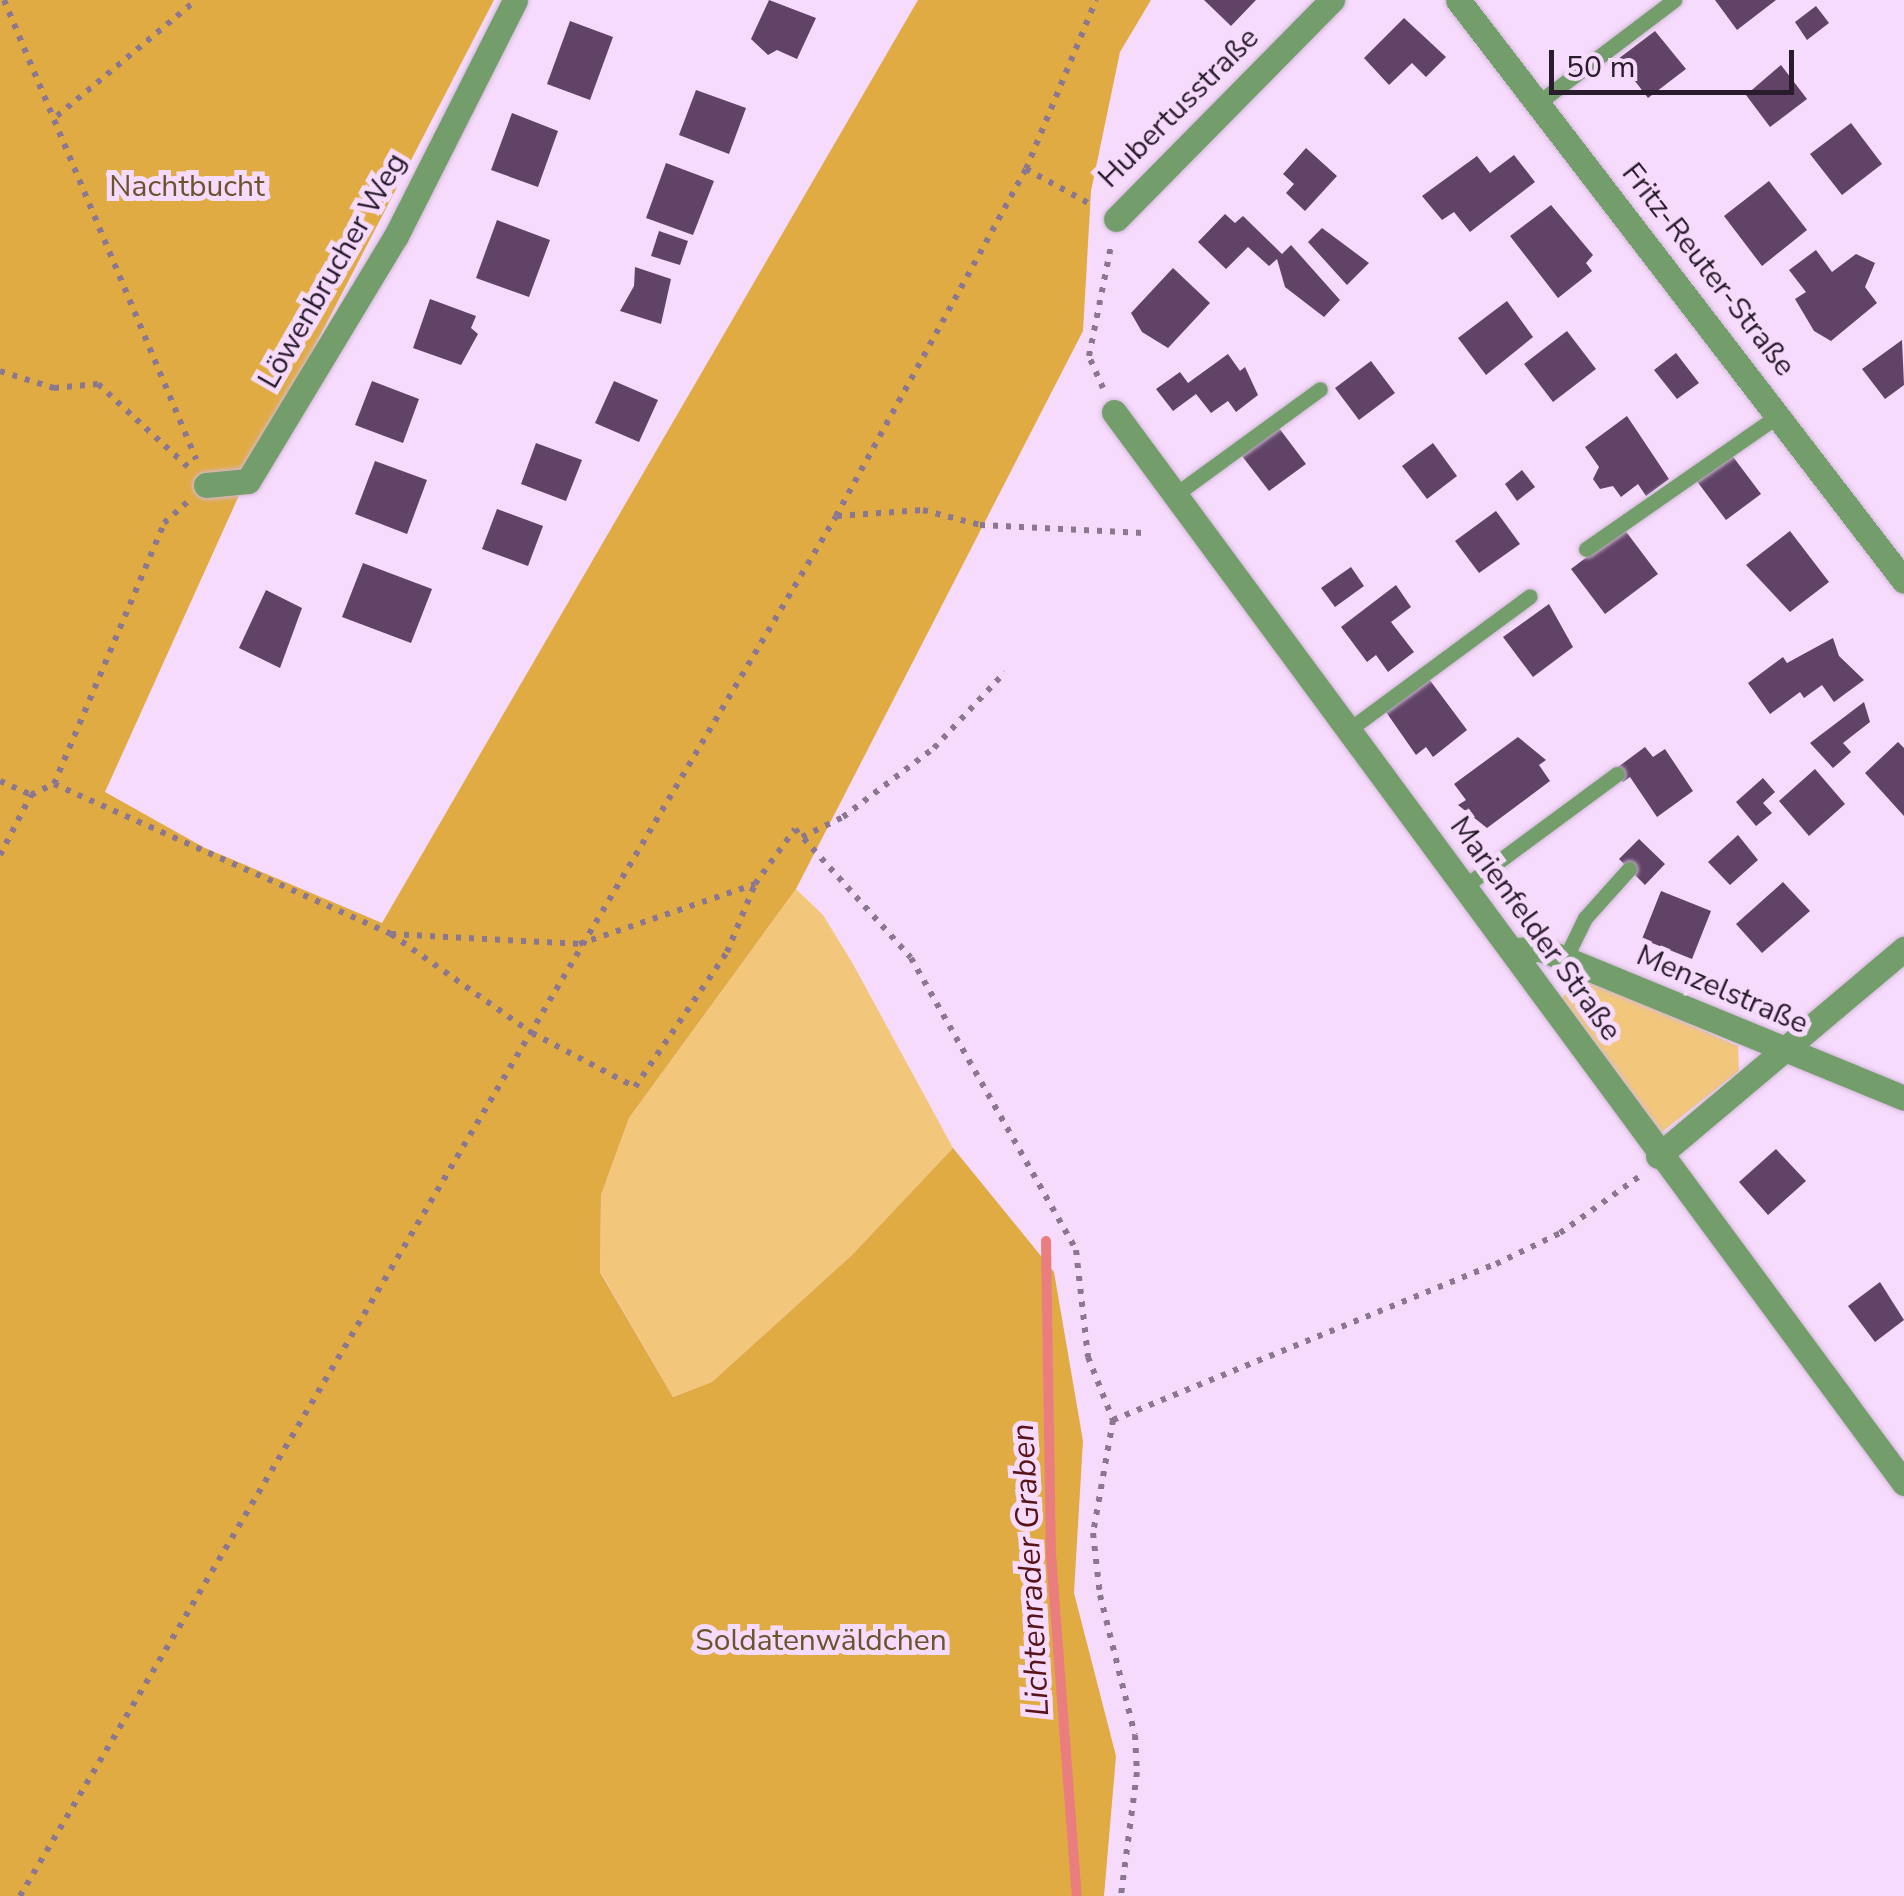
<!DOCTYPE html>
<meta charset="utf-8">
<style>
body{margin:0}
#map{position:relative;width:1904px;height:1896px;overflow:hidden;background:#f7dbfd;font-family:"Nunito Sans",sans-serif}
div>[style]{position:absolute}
.green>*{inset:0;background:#f2c77c}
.forest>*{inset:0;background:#e1ab44}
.stream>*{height:10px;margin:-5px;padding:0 5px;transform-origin:5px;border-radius:5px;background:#ea7e7e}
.building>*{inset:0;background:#604366}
.path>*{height:6px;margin-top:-3px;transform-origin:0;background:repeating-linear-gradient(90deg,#8c7790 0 5px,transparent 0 13px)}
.roads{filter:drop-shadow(0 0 2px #d2b9d7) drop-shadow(0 0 2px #d2b9d7)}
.lane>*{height:15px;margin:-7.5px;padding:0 7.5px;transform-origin:7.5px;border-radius:7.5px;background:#739e6c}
.street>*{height:25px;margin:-12.5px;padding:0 12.5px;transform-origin:12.5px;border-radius:12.5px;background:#739e6c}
span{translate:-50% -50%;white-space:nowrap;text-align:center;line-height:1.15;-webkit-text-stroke:10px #f7dbfd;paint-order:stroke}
.street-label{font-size:30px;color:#291c2c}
.park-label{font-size:30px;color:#6b542b}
.water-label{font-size:32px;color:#571419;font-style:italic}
.scale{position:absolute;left:1549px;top:50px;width:245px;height:45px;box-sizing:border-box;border:5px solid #291c2c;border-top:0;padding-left:12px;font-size:30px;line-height:35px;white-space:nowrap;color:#291c2c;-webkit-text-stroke:8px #f7dbfd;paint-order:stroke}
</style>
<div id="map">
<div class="green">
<div style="clip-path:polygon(796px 889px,823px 915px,853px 964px,953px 1148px,852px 1255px,712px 1382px,673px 1397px,600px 1271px,601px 1195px,629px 1118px)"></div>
<div style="clip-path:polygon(1578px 975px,1738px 1046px,1739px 1071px,1658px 1135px,1561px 1000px)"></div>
</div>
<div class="forest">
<div style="clip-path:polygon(0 0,494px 0,250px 471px,105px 792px,205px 848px,382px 923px,918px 0,1151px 0,1120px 52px,1091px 191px,1083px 331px,796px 889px,629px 1118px,601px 1195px,600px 1272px,673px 1397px,712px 1382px,852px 1255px,953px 1148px,1054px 1272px,1083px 1441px,1074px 1593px,1116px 1756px,1104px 1896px,0 1896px)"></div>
</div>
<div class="stream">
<div style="left:1046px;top:1241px;width:313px;rotate:89.1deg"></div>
<div style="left:1051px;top:1554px;width:343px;rotate:85.7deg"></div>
</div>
<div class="building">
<div style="clip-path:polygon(769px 0,816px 18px,797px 59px,777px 50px,768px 55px,751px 39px)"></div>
<div style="clip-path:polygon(1204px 0,1256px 0,1231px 26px)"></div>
<div style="clip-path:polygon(1715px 0,1776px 0,1737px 30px)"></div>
<div style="clip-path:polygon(1816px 6px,1829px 23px,1807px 40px,1795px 22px)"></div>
<div style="clip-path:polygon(1404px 18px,1446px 57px,1426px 77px,1412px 63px,1389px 85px,1364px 58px)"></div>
<div style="clip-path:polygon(570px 21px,613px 37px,590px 100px,547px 84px)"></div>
<div style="clip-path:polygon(1655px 31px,1686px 69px,1648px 98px,1618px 59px)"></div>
<div style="clip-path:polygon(1781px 65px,1807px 99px,1770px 127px,1746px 95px)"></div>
<div style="clip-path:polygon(696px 90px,746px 108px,729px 154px,679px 135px)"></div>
<div style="clip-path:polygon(512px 113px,558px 131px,538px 187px,491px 170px)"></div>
<div style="clip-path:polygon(1851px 123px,1882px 164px,1842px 195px,1810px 154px)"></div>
<div style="clip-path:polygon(1306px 148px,1337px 176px,1305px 211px,1286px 193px,1294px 184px,1283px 174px)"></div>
<div style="clip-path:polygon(1514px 155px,1535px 182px,1470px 232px,1454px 212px,1442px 220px,1422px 196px,1477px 156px,1490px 173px)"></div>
<div style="clip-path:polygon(666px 163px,714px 181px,693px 235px,646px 218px)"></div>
<div style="clip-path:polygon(1769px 181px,1807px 230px,1762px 266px,1724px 216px)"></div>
<div style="clip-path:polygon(1551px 205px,1593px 255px,1586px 263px,1592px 271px,1558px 298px,1510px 236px)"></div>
<div style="clip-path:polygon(1225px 214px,1235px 223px,1243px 216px,1282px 254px,1291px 245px,1340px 300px,1324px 317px,1285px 287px,1277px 259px,1269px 266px,1248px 247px,1226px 269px,1198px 242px)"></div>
<div style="clip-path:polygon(497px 220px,550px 240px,529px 297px,476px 278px)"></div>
<div style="clip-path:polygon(1322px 228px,1369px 263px,1347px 285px,1308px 242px)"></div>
<div style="clip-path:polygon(659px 231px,688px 241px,680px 265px,651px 256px)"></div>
<div style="clip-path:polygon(1816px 250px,1832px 272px,1856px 254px,1875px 263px,1865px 287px,1877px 303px,1831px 341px,1814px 331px,1795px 299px,1806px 292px,1789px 270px)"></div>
<div style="clip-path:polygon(635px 267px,671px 279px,661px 324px,620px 311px,634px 286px)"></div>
<div style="clip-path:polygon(1173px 268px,1210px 303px,1168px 348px,1142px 332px,1131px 313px)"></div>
<div style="clip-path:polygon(430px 299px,476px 316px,471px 328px,478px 334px,461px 365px,413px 348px)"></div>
<div style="clip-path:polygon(1507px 301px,1533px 337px,1486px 375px,1458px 338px)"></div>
<div style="clip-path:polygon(1567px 331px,1596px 369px,1553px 402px,1524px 364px)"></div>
<div style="clip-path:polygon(1902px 340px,1904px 385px,1885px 399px,1862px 369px)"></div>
<div style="clip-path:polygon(1676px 353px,1699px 383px,1677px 399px,1654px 370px)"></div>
<div style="clip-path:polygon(1228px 354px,1240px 371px,1245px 367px,1258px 395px,1236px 412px,1228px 401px,1211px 413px,1196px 394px,1173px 411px,1156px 389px,1180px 372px,1188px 383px)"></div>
<div style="clip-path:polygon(1371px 361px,1395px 393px,1359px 420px,1335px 388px)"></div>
<div style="clip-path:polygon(372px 381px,419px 399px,403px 443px,355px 425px)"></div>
<div style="clip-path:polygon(614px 381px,658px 400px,639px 442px,595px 423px)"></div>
<div style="clip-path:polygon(1627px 416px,1669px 479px,1646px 496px,1638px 484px,1621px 497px,1613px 486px,1600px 489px,1593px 479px,1599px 467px,1585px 447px)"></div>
<div style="clip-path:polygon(1279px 428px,1306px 464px,1269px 491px,1242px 456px)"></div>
<div style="clip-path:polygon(536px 443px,582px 460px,566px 501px,521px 484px)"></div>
<div style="clip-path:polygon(1433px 443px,1457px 476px,1427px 499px,1402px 466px)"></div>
<div style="clip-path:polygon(1731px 454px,1761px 494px,1726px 520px,1696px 480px)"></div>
<div style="clip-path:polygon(375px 461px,427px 480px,407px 534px,355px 514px)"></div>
<div style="clip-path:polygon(1522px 470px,1535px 487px,1517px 501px,1505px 484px)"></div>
<div style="clip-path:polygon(497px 509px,543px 526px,528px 566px,482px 549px)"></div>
<div style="clip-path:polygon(1496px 511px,1520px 544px,1479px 573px,1455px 541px)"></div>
<div style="clip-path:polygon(1624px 529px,1658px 574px,1605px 614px,1571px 569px)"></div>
<div style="clip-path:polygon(1790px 531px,1829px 582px,1790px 612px,1746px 565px)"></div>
<div style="clip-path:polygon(363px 563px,432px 589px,411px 643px,342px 617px)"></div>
<div style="clip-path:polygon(1351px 567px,1364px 586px,1335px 607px,1321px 588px)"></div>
<div style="clip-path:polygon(1396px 585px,1411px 607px,1391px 622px,1414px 652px,1388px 672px,1376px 655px,1367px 662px,1341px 627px)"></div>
<div style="clip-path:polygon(266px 590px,302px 608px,280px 668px,239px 648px)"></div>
<div style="clip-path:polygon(1549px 604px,1573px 647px,1533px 677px,1503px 637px)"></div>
<div style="clip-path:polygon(1833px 638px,1839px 656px,1864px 680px,1834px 702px,1822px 685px,1804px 698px,1800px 692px,1770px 714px,1748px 683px,1783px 657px,1787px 663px)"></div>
<div style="clip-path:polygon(1429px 679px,1467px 730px,1433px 757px,1426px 747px,1416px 755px,1386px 712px)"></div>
<div style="clip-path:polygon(1864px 702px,1870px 722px,1843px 743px,1851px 752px,1833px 768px,1810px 743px)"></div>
<div style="clip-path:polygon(1518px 737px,1546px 760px,1539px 765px,1550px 781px,1487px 828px,1458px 805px,1466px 800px,1454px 784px)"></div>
<div style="clip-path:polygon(1898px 742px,1904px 748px,1904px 816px,1865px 773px)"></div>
<div style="clip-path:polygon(1645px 747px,1653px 757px,1665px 749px,1693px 791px,1657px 817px,1630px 777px,1623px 782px,1614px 770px)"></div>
<div style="clip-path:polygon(1815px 769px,1845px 804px,1809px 836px,1779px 801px)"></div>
<div style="clip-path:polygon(1763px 778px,1775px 792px,1763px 803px,1772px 813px,1756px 826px,1736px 802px)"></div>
<div style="clip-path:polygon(1738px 835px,1758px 860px,1730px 885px,1708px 862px)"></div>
<div style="clip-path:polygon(1639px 839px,1665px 864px,1645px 885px,1619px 859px)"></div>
<div style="clip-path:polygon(1783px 882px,1810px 911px,1762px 953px,1736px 924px)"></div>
<div style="clip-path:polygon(1661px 891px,1711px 911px,1692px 959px,1642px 939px)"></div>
<div style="clip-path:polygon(1776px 1149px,1806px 1181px,1768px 1215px,1739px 1182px)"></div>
<div style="clip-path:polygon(1880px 1282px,1904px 1320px,1875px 1342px,1848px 1306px)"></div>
</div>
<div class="path">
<div style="left:4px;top:0;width:498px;rotate:67.3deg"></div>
<div style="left:57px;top:116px;width:181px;rotate:-39.8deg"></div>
<div style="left:1026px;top:169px;width:77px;rotate:28.6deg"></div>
<div style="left:0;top:371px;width:57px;rotate:17.5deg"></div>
<div style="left:54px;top:388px;width:44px;rotate:-5.2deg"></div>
<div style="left:98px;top:384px;width:122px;rotate:42.7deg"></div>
<div style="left:1103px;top:388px;width:35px;rotate:-114deg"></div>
<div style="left:1089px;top:356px;width:112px;rotate:-78.7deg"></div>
<div style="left:837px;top:516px;width:86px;rotate:-4deg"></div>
<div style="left:923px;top:510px;width:59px;rotate:14.7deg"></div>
<div style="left:980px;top:525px;width:164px;rotate:2.8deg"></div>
<div style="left:0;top:781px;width:34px;rotate:24deg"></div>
<div style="left:54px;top:784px;width:369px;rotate:24deg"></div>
<div style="left:391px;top:934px;width:188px;rotate:3deg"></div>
<div style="left:579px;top:944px;width:186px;rotate:-18.8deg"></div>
<div style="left:802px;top:837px;width:46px;rotate:-26deg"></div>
<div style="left:843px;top:817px;width:114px;rotate:-37.2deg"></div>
<div style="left:934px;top:748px;width:104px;rotate:-46.9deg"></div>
<div style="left:0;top:855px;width:68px;rotate:-62.7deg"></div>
<div style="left:31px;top:795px;width:25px;rotate:-26deg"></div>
<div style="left:54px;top:784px;width:283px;rotate:-67.1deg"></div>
<div style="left:164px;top:523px;width:31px;rotate:-42deg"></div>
<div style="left:391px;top:934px;width:172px;rotate:35.1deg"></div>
<div style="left:532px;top:1033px;width:116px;rotate:27.7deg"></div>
<div style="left:635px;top:1087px;width:163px;rotate:-55.7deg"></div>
<div style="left:727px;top:952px;width:74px;rotate:-67.6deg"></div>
<div style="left:755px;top:884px;width:68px;rotate:-54deg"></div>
<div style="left:795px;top:829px;width:173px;rotate:48deg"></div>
<div style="left:911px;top:958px;width:335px;rotate:60.5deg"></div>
<div style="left:1076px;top:1250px;width:108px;rotate:83.6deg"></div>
<div style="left:1088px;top:1357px;width:68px;rotate:68.4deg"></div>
<div style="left:1113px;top:1420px;width:115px;rotate:100deg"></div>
<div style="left:1093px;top:1533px;width:62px;rotate:83.6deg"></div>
<div style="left:1100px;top:1595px;width:144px;rotate:76deg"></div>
<div style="left:1135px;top:1735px;width:37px;rotate:87deg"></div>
<div style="left:1137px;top:1772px;width:125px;rotate:97.4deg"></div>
<div style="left:1113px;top:1420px;width:414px;rotate:-22.2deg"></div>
<div style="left:1496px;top:1264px;width:71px;rotate:-25.8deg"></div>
<div style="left:1560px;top:1233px;width:98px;rotate:-35.5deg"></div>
<div style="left:20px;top:1896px;width:1603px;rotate:-59.4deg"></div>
<div style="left:836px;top:516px;width:396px;rotate:-61.3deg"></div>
<div style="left:1026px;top:169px;width:183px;rotate:-67.5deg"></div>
</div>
<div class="roads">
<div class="lane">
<div style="left:1538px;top:103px;width:171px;rotate:-37.1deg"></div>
<div style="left:1172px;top:497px;width:183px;rotate:-36.1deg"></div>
<div style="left:1586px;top:549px;width:235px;rotate:-34.8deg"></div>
<div style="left:1347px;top:731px;width:227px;rotate:-36.4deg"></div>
<div style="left:1465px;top:886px;width:189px;rotate:-36.4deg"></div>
<div style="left:1565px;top:959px;width:46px;rotate:-64deg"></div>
<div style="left:1585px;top:918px;width:66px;rotate:-48.1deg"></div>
</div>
<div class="street">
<div style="left:1458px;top:0;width:732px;rotate:52.49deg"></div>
<div style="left:1116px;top:219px;width:308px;rotate:-45.4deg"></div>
<div style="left:1114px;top:412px;width:1331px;rotate:53.59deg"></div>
<div style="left:206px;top:485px;width:42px;rotate:-5.4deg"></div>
<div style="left:248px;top:481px;width:286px;rotate:-58.9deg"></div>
<div style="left:396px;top:236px;width:264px;rotate:-63.2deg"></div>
<div style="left:1513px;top:950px;width:28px;rotate:-2deg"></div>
<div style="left:1541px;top:949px;width:392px;rotate:22.3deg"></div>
<div style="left:1658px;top:1156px;width:322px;rotate:-40.1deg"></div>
</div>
</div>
<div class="street-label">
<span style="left:1179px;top:108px;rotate:-45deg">Hubertusstraße</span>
<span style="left:1708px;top:270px;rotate:52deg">Fritz-Reuter-Straße</span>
<span style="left:333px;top:271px;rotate:-60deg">Löwenbrucher Weg</span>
<span style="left:1535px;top:929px;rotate:54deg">Marienfelder Straße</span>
<span style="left:1722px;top:990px;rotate:23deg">Menzelstraße</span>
</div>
<div class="park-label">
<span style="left:187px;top:187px">Nachtbucht</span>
<span style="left:821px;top:1641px">Soldatenwäldchen</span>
</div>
<div class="water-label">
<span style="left:1031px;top:1570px;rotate:-93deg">Lichtenrader Graben</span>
</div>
<div class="scale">50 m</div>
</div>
